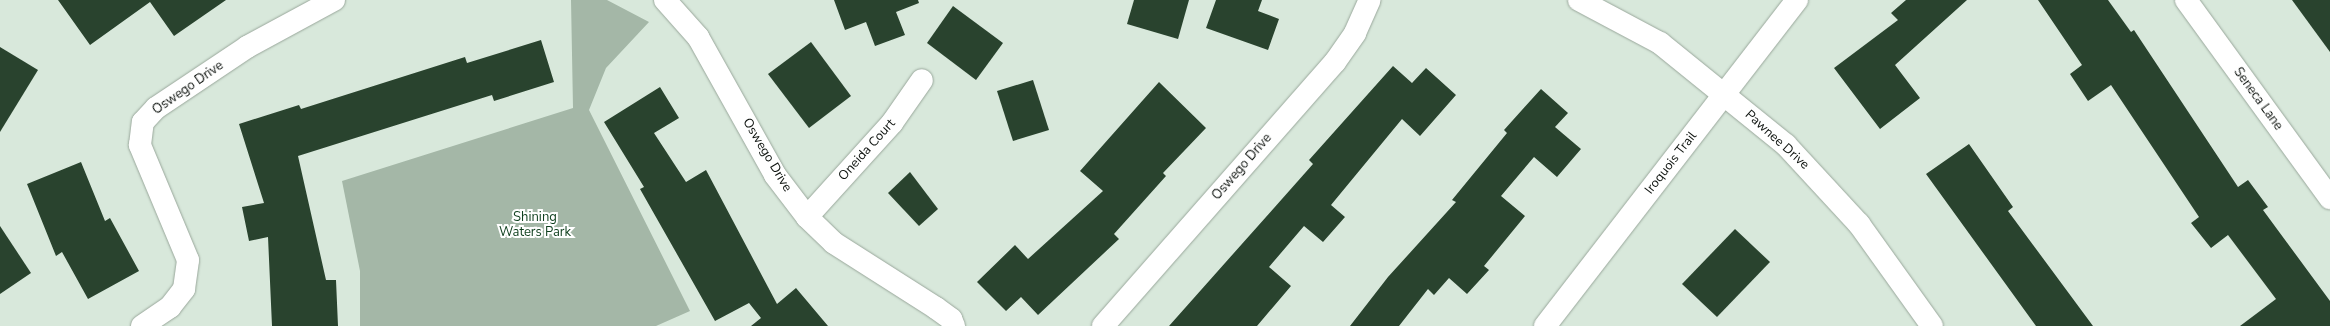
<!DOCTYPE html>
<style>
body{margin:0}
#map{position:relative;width:2330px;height:326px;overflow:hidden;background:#d8e8db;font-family:"Nunito Sans",sans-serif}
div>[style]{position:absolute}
.green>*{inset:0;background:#a4b7a7}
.building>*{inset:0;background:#29432e}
.roads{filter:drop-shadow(0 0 1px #99a79b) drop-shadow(0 0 1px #99a79b)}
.minor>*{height:22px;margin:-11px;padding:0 11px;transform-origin:11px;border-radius:11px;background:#fff}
span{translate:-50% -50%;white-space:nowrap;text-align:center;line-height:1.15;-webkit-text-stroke:4px #fff;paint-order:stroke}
.street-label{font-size:13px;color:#0c110d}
.park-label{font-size:13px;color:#0e3f1d}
</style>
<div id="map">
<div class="green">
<div style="clip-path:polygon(571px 0,607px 0,649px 22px,606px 68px,589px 110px,690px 311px,656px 326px,360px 326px,360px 271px,342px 181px,573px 108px)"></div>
</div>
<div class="building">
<div style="clip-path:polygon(58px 0,226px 0,174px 36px,150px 2px,90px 45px)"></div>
<div style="clip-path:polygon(834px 0,918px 0,919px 3px,896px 12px,905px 35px,875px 46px,866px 22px,845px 30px)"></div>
<div style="clip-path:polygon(1134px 0,1189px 0,1178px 39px,1127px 24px)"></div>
<div style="clip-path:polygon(1216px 0,1262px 0,1258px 11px,1279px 19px,1268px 50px,1206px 28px)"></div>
<div style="clip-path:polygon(1906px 0,1967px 0,1895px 65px,1920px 98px,1880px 129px,1834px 68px,1898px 20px,1891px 13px)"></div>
<div style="clip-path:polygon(2038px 0,2108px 0,2131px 32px,2134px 30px,2238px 187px,2248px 180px,2268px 207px,2263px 210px,2330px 301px,2330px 326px,2240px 326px,2276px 299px,2228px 235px,2211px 248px,2191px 223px,2199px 217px,2111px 85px,2088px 101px,2070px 74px,2082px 65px)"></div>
<div style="clip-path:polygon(2292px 0,2330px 0,2330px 52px)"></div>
<div style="clip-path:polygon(953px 6px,1003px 43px,976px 80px,927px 43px)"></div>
<div style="clip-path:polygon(541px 40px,554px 82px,494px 101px,492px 95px,298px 156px,326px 280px,336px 280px,338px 326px,272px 326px,268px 237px,249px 241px,242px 207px,264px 203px,239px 124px,299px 105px,301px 109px,465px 57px,467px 63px)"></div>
<div style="clip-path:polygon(811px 42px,851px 96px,809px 128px,768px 74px)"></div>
<div style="clip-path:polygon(0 47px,38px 70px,0 132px)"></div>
<div style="clip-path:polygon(1393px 66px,1412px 83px,1426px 68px,1456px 95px,1420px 136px,1402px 119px,1331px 205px,1345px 217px,1323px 242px,1304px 226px,1269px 267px,1291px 286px,1257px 326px,1169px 326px,1313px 164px,1309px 160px)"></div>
<div style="clip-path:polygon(1033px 80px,1049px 130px,1013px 141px,997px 91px)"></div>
<div style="clip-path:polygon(1159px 82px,1206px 128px,1163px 173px,1166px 176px,1114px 234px,1119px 239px,1038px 315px,1021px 297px,1006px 311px,977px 282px,1015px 245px,1028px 259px,1103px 191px,1080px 171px)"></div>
<div style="clip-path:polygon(660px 87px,679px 118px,654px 133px,686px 182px,706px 170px,777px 304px,796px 288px,828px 326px,751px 326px,761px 318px,749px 303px,715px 321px,640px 189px,644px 187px,604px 122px)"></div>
<div style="clip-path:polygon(1541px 89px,1568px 113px,1555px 127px,1581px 149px,1557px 177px,1534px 157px,1501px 196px,1525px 216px,1484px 266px,1489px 270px,1467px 294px,1449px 278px,1434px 295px,1428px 289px,1399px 326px,1350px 326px,1388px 277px,1456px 202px,1452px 200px,1507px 133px,1504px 130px)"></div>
<div style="clip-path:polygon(1969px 144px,2013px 207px,2008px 211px,2093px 326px,2036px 326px,1926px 174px)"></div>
<div style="clip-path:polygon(81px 162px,105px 221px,110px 218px,139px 271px,88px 299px,62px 252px,56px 256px,27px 184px)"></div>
<div style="clip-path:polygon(910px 172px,938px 209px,919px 226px,888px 193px)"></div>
<div style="clip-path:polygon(0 226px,31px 273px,0 294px)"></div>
<div style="clip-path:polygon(1735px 229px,1770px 262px,1717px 317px,1682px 284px)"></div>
</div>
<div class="roads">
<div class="minor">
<div style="left:665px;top:0;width:50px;rotate:48.3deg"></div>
<div style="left:698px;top:37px;width:158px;rotate:60.8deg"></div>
<div style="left:775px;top:175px;width:53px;rotate:52.7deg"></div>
<div style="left:807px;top:217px;width:37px;rotate:44deg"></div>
<div style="left:834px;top:243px;width:121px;rotate:32.5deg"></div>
<div style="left:936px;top:308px;width:19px;rotate:36deg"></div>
<div style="left:951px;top:319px;width:8px;rotate:67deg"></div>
<div style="left:1579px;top:0;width:92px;rotate:28deg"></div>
<div style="left:1660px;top:43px;width:162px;rotate:39deg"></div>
<div style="left:1786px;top:145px;width:108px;rotate:47.3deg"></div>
<div style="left:1859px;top:224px;width:125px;rotate:54.4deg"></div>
<div style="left:2186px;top:0;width:245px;rotate:54deg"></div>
<div style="left:807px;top:217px;width:127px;rotate:-47.9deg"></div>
<div style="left:892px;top:123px;width:52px;rotate:-55.1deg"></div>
<div style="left:142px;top:326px;width:34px;rotate:-34deg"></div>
<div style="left:170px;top:307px;width:23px;rotate:-52deg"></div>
<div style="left:184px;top:289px;width:29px;rotate:-82deg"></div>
<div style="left:188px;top:260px;width:125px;rotate:-112.7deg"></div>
<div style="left:140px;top:145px;width:23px;rotate:-83deg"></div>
<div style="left:143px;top:122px;width:19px;rotate:-47deg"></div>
<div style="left:156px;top:108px;width:110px;rotate:-33.8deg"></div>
<div style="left:247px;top:47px;width:99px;rotate:-28.4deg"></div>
<div style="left:1103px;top:326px;width:351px;rotate:-48.7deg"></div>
<div style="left:1335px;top:62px;width:35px;rotate:-55deg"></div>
<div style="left:1355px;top:33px;width:36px;rotate:-66deg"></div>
<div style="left:1545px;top:326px;width:412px;rotate:-52.3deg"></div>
</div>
</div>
<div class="street-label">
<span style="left:188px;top:88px;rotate:-35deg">Oswego Drive</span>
<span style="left:2258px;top:99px;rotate:54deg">Seneca Lane</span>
<span style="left:1777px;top:140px;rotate:42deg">Pawnee Drive</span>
<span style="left:867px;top:150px;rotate:-48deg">Oneida Court</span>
<span style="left:767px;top:155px;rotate:59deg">Oswego Drive</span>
<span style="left:1671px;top:163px;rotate:-52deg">Iroquois Trail</span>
<span style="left:1242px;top:167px;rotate:-49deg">Oswego Drive</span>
</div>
<div class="park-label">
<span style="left:535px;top:225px">Shining<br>Waters Park</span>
</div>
</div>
